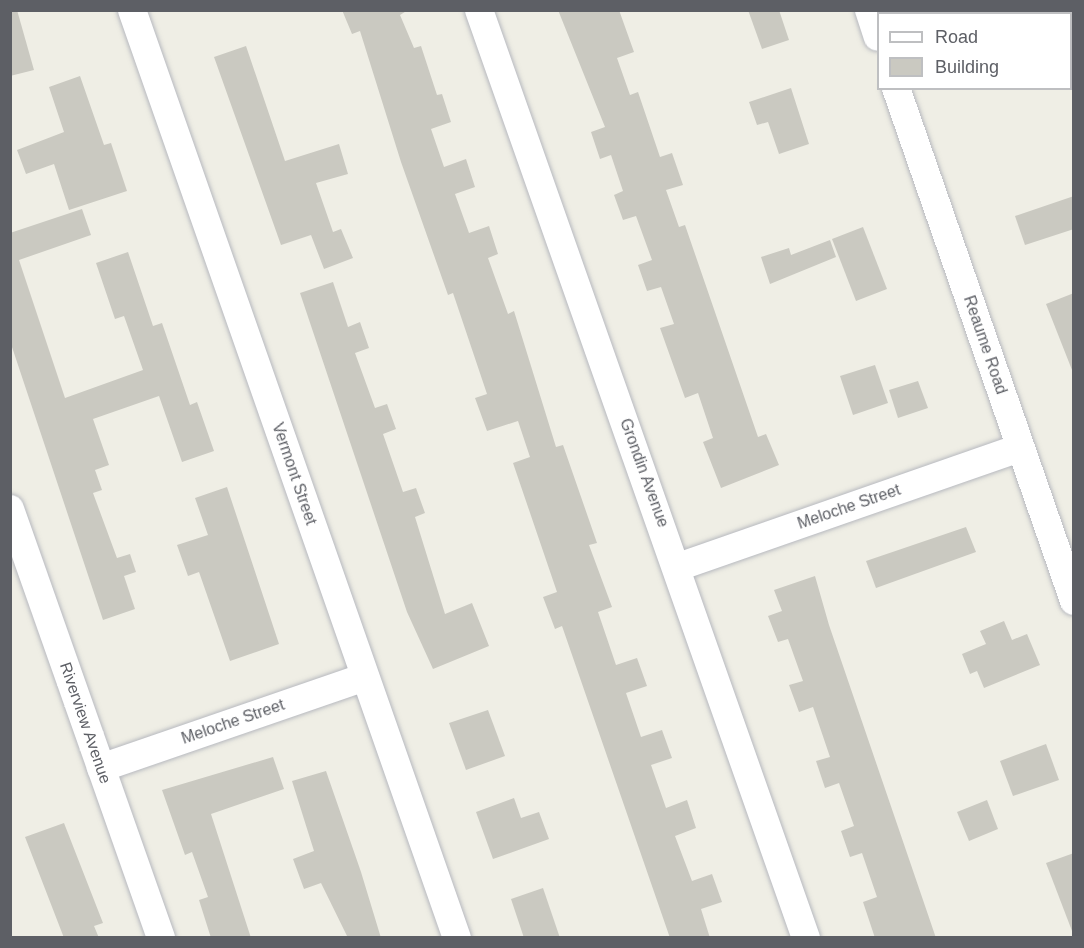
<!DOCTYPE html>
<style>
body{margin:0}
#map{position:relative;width:1084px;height:948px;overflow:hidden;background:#efeee5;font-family:Helvetica,sans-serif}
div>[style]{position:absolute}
.building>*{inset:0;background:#cac9c1}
.roads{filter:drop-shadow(0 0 2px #b7b9bf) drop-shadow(0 0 2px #b7b9bf)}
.minor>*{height:28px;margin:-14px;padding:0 14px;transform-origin:14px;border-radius:14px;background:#fff}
span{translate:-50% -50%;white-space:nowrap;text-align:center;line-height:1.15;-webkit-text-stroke:6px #fff;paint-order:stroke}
.street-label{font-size:16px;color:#5d5f65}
.frame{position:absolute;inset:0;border:12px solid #5d5f65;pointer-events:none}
.legend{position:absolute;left:877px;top:12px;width:195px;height:78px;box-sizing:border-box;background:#fff;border:2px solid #bebfc1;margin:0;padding:8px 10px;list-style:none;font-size:18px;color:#5d5f65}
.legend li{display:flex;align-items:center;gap:12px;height:30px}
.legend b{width:30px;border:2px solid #bebfc1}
</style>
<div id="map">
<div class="building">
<div style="clip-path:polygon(10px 10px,17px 10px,34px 70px,10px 76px)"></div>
<div style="clip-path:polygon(342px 10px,408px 10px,400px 15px,414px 48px,421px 46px,437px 95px,442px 94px,451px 122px,431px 129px,444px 167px,466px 159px,475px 187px,455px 194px,469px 233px,489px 226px,498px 254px,488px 258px,508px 314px,514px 311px,556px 447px,563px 445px,597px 543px,589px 545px,612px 607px,598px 612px,616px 665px,637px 658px,647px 686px,626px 693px,641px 737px,662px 730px,672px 758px,651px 765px,666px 808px,687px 800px,696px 828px,675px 836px,692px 881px,712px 874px,722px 902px,701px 909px,710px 938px,670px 938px,562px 626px,555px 629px,543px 597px,557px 592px,513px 463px,530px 457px,518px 421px,487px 431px,475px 398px,487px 394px,453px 293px,448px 295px,401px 162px,360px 31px,352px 34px)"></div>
<div style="clip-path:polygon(558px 10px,619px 10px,634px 52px,617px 58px,630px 95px,638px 92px,660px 157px,672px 153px,683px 185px,666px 190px,679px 227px,685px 225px,758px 437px,766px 434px,779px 465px,721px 488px,703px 442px,713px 438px,698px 393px,685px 398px,660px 328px,674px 324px,661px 287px,647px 291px,638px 265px,652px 260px,636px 216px,623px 220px,614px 195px,623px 191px,611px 155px,600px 159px,591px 132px,605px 127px)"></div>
<div style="clip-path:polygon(748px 10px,779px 10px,789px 40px,762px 49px)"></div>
<div style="clip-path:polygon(246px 46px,285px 161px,339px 144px,348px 174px,316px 183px,333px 232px,341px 229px,353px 258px,324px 269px,311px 235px,281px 245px,214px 57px)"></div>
<div style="clip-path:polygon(80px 76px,104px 145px,111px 143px,127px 191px,69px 210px,54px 164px,26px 174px,17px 150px,64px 132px,49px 87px)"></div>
<div style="clip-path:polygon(791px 88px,809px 144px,779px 154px,768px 122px,757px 125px,749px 102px)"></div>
<div style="clip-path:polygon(1074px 196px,1074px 229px,1025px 245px,1015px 216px)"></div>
<div style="clip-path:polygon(82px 209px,91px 235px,19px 260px,65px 398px,143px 370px,124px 316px,115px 319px,96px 263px,128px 252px,153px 326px,162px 323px,190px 405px,197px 402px,214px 451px,182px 462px,159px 396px,93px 419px,109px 465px,95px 470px,102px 490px,93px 493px,117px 558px,130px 554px,136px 572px,124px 576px,135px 609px,103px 620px,10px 341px,10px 233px)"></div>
<div style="clip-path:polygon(863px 227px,887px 289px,856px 301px,832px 239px)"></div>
<div style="clip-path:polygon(830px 240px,836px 257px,770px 284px,761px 257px,789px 248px,791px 255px)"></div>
<div style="clip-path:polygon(333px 282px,348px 327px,360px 322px,369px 348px,355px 353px,375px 408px,387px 404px,396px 429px,383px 434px,403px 492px,416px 488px,425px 513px,415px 517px,445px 614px,472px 603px,489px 646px,433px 669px,407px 612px,300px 293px)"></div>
<div style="clip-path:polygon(1074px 293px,1074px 370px,1072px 370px,1046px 304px)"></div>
<div style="clip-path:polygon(875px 365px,888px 403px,853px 415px,840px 376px)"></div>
<div style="clip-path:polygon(918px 381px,928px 408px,898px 418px,889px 390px)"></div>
<div style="clip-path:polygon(227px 487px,279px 644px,230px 661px,199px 572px,188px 576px,177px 545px,208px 535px,195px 498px)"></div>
<div style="clip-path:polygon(966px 527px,976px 552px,876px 588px,866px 561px)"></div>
<div style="clip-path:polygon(815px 576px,829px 625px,936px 938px,875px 938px,863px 902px,877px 897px,862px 853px,850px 857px,841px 831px,854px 826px,839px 783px,825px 788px,816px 761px,830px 757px,813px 707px,799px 712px,789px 685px,803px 681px,788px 639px,778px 642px,768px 616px,782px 611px,774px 590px)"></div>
<div style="clip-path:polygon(1004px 621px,1012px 640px,1027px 634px,1040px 665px,984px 688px,977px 671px,970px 674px,962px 654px,986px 644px,980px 631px)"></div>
<div style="clip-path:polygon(488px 710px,505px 756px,466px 770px,449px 723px)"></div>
<div style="clip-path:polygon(1046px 744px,1059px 780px,1013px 796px,1000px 761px)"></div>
<div style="clip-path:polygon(273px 757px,284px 789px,211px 814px,251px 938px,211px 938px,199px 900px,208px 897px,192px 852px,185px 855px,162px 790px)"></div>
<div style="clip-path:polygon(326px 771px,361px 872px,381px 938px,348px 938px,321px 883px,304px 889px,293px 859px,314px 851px,292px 781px)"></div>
<div style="clip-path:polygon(514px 798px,521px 818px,539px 812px,549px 839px,493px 859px,476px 812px)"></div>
<div style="clip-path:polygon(987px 800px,998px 829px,969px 841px,957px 812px)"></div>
<div style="clip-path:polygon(64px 823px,103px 923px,94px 926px,99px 938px,64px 938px,25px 837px)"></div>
<div style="clip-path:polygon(1074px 853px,1074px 930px,1072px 931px,1046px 863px)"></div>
<div style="clip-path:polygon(543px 888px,560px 938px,524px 938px,511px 899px)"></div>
</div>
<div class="roads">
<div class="minor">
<div style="left:132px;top:10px;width:983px;rotate:70.7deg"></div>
<div style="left:479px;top:10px;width:984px;rotate:70.59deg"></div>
<div style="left:869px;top:10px;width:28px;rotate:72deg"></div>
<div style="left:896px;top:88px;width:543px;rotate:70.86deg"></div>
<div style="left:10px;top:509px;width:455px;rotate:70.6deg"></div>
<div style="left:678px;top:567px;width:362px;rotate:-19.2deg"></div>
<div style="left:101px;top:768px;width:279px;rotate:-19deg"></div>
</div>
</div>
<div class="street-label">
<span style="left:985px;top:345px;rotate:71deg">Reaume Road</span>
<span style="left:644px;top:473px;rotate:70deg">Grondin Avenue</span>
<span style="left:294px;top:474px;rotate:71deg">Vermont Street</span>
<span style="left:849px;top:507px;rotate:-19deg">Meloche Street</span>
<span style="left:233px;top:722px;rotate:-19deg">Meloche Street</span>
<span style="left:85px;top:723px;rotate:71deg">Riverview Avenue</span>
</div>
<div class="frame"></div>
<ul class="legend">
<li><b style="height:8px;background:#fff"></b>Road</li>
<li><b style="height:16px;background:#cac9c1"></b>Building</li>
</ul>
</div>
